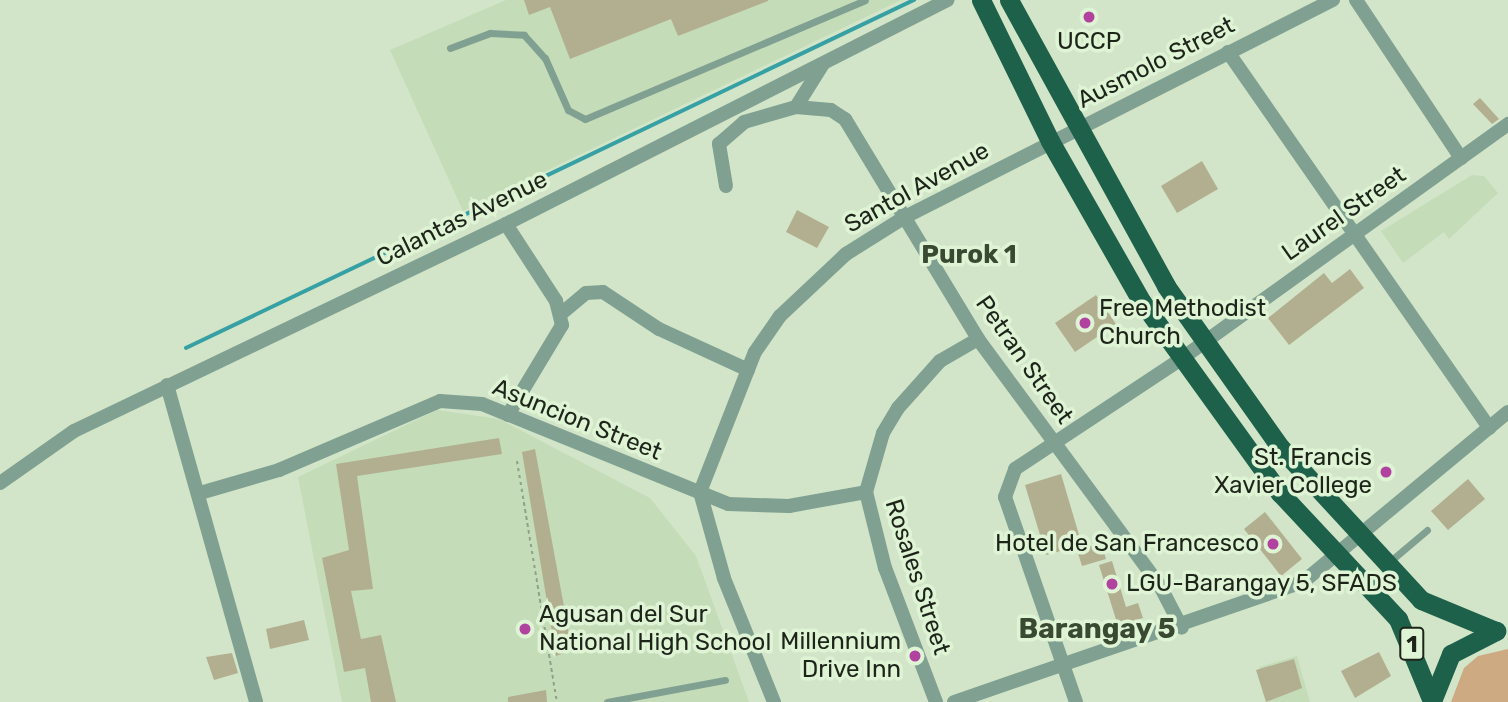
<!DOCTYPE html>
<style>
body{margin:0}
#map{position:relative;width:1508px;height:702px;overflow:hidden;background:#d2e5c8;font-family:Rubik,sans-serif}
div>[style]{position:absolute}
.built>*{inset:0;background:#c5dcb9}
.green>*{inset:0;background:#cdaa82}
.stream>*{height:3.5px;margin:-1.75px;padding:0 1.75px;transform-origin:1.75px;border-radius:1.75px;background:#36a0a4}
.building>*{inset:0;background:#b2af90}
.path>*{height:2px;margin-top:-1px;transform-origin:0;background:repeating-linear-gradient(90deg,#91a08a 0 3.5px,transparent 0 7px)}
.service>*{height:7px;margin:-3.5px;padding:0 3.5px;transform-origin:3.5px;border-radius:3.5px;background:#80a192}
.minor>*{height:14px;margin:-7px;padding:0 7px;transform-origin:7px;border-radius:7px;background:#80a192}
.trunk>*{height:19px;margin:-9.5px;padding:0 9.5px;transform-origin:9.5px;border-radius:9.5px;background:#1d614a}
.dots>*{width:19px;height:19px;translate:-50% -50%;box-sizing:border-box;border:4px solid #dff3d5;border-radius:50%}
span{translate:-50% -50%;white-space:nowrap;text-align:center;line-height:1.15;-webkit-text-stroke:7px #dff3d5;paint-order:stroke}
.shield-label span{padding:2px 5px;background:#dff3d5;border:2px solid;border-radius:5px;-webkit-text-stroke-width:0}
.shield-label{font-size:23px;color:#1d241a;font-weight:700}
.poi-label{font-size:24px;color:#1d241a}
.left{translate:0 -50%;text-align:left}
.right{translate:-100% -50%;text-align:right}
.street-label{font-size:24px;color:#1d241a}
.neighbourhood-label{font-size:26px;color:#3a4a32;font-weight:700}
.quarter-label{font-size:28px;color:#3a4a32;font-weight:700}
</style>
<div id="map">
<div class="built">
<div style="clip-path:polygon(506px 0,901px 0,463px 211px,390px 50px)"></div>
<div style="clip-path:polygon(1472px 175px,1484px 176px,1498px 193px,1449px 239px,1444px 232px,1403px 263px,1381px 231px)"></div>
<div style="clip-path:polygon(437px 410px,499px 419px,650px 498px,696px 556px,749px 702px,342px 702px,298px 477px)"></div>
<div style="clip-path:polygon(1297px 656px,1310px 702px,1269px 702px,1259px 667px)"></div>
</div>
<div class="green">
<div style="clip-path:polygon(1508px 649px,1508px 702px,1451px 702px,1464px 668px,1478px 656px)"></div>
</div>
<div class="stream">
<div style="left:186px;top:348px;width:807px;rotate:-25.55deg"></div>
</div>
<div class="building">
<div style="clip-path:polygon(524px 0,768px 0,768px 1px,678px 36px,671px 19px,570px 59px,550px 7px,529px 15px)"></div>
<div style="clip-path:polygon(1480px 98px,1499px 119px,1492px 124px,1473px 104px)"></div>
<div style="clip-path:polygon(1202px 161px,1218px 189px,1177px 213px,1161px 186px)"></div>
<div style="clip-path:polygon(797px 210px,829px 227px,817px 248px,786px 232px)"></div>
<div style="clip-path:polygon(1350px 269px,1364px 288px,1289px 345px,1268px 318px,1324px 273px,1332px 283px)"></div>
<div style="clip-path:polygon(1096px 295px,1116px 324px,1075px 352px,1055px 323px)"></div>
<div style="clip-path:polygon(499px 438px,502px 454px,357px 476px,373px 589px,351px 591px,361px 639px,381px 635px,396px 702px,371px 702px,365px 668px,344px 672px,322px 558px,349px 550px,336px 464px)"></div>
<div style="clip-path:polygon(535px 449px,572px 650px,556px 656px,522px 452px)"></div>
<div style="clip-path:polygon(1061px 474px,1082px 545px,1046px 555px,1025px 485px)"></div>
<div style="clip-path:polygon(1468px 479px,1485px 499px,1448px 530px,1431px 511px)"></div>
<div style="clip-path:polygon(1265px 512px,1302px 559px,1281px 576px,1244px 529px)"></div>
<div style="clip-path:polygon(1101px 543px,1106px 559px,1082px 566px,1077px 550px)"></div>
<div style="clip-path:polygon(1112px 561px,1126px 607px,1138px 603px,1143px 618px,1118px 626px,1099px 565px)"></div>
<div style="clip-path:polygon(304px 620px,309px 640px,270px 649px,266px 629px)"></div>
<div style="clip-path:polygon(1379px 652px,1391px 676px,1355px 698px,1341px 671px)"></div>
<div style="clip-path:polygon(232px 653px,238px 673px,214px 680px,206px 657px)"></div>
<div style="clip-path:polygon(1294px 659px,1302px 688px,1266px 702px,1256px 670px)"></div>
<div style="clip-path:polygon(546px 690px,547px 702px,508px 702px,508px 697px)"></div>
</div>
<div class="path">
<div style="left:517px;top:461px;width:244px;rotate:80.6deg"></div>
</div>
<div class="service">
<div style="left:450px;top:48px;width:43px;rotate:-20.6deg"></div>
<div style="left:490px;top:33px;width:34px;rotate:3deg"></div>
<div style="left:524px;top:35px;width:31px;rotate:48deg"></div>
<div style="left:545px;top:58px;width:57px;rotate:66.1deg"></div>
<div style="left:568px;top:110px;width:19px;rotate:28deg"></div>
<div style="left:585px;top:119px;width:304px;rotate:-23deg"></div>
<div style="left:1388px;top:563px;width:51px;rotate:-40.2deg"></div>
<div style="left:607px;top:702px;width:120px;rotate:-10.6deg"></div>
</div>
<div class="minor">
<div style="left:1356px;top:0;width:190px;rotate:56.4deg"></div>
<div style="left:1228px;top:52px;width:458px;rotate:55.2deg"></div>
<div style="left:796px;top:107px;width:51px;rotate:-57.9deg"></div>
<div style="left:726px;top:186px;width:43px;rotate:-99.5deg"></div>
<div style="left:719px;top:144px;width:33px;rotate:-41deg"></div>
<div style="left:744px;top:122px;width:54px;rotate:-16.1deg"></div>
<div style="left:796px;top:107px;width:35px;rotate:5deg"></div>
<div style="left:831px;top:110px;width:17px;rotate:33deg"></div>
<div style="left:845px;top:119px;width:257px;rotate:58.8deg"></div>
<div style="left:978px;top:339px;width:307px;rotate:53.6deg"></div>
<div style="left:1160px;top:586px;width:47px;rotate:62.4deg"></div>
<div style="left:506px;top:224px;width:92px;rotate:57deg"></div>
<div style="left:556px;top:301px;width:25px;rotate:76deg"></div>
<div style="left:562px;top:325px;width:105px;rotate:121deg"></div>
<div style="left:562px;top:313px;width:31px;rotate:-40deg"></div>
<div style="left:586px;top:293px;width:17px;rotate:-3deg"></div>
<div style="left:603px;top:292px;width:67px;rotate:33.5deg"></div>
<div style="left:659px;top:329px;width:98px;rotate:24.7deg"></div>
<div style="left:167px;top:385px;width:329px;rotate:74.3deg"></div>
<div style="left:0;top:483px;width:90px;rotate:-35.1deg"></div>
<div style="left:74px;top:431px;width:479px;rotate:-25.6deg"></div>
<div style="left:506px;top:224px;width:495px;rotate:-26.9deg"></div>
<div style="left:200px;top:493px;width:82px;rotate:-16.2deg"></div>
<div style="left:279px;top:470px;width:175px;rotate:-23.2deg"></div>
<div style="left:440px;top:401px;width:42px;rotate:4.1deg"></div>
<div style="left:482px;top:404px;width:266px;rotate:22.1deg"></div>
<div style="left:728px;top:504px;width:61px;rotate:1.9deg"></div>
<div style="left:789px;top:506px;width:78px;rotate:-10.3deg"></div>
<div style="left:774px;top:702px;width:134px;rotate:-112deg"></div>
<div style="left:724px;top:578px;width:89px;rotate:-105.6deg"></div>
<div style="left:700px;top:492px;width:150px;rotate:-68.6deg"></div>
<div style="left:755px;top:352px;width:44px;rotate:-55.2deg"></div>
<div style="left:780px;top:316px;width:91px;rotate:-43.2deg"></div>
<div style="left:846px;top:254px;width:70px;rotate:-32.1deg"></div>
<div style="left:905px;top:217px;width:480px;rotate:-26.9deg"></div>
<div style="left:936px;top:702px;width:143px;rotate:-110.8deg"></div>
<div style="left:885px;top:568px;width:78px;rotate:-104deg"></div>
<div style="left:866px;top:492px;width:61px;rotate:-73.9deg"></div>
<div style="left:883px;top:433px;width:29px;rotate:-59deg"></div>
<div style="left:898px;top:408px;width:63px;rotate:-48.2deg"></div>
<div style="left:940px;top:361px;width:44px;rotate:-30.1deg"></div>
<div style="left:954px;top:702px;width:369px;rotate:-19deg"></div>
<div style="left:1303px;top:582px;width:266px;rotate:-39.7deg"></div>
<div style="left:1076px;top:702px;width:217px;rotate:-109.1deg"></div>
<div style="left:1005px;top:497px;width:30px;rotate:-70deg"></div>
<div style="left:1015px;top:469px;width:199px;rotate:-33.5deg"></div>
<div style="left:1181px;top:359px;width:403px;rotate:-35.7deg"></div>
</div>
<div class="trunk">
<div style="left:981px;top:0;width:157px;rotate:63.9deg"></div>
<div style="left:1050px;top:141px;width:185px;rotate:60.3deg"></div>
<div style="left:1142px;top:302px;width:236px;rotate:54.2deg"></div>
<div style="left:1280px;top:493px;width:173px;rotate:46.9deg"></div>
<div style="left:1398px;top:619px;width:89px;rotate:67.5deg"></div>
<div style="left:1009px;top:0;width:326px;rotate:61.2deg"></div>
<div style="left:1166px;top:286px;width:197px;rotate:54.7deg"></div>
<div style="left:1280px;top:447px;width:208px;rotate:47.3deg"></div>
<div style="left:1421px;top:600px;width:81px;rotate:22.5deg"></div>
<div style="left:1432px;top:701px;width:51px;rotate:-68deg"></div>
<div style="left:1451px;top:654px;width:51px;rotate:-27.1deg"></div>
</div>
<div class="dots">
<div style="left:1089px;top:17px;background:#b1429f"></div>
<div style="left:1085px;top:323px;background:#b1429f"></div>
<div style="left:1386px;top:472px;background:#b1429f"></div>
<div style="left:1273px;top:544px;background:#b1429f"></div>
<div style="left:1112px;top:584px;background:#b1429f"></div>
<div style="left:525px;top:629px;background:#b1429f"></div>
<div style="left:915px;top:656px;background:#b1429f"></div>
</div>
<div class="shield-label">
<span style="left:1412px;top:644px">1</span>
</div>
<div class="poi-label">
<span style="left:1089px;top:42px">UCCP</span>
<span class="left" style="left:1099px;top:323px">Free Methodist<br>Church</span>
<span class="right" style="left:1372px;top:472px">St. Francis<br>Xavier College</span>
<span class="right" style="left:1259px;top:544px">Hotel de San Francesco</span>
<span class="left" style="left:1126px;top:584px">LGU-Barangay 5, SFADS</span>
<span class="left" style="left:539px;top:629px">Agusan del Sur<br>National High School</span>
<span class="right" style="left:901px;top:656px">Millennium<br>Drive Inn</span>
</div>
<div class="street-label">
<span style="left:1156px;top:63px;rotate:-27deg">Ausmolo Street</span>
<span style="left:917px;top:188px;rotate:-29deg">Santol Avenue</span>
<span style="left:1344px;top:214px;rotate:-35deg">Laurel Street</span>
<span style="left:462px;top:219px;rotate:-26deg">Calantas Avenue</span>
<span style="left:1024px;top:360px;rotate:55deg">Petran Street</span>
<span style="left:577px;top:420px;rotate:22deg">Asuncion Street</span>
<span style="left:917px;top:577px;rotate:72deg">Rosales Street</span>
</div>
<div class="neighbourhood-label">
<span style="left:969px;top:255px">Purok 1</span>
</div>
<div class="quarter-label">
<span style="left:1097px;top:629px">Barangay 5</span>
</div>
</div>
